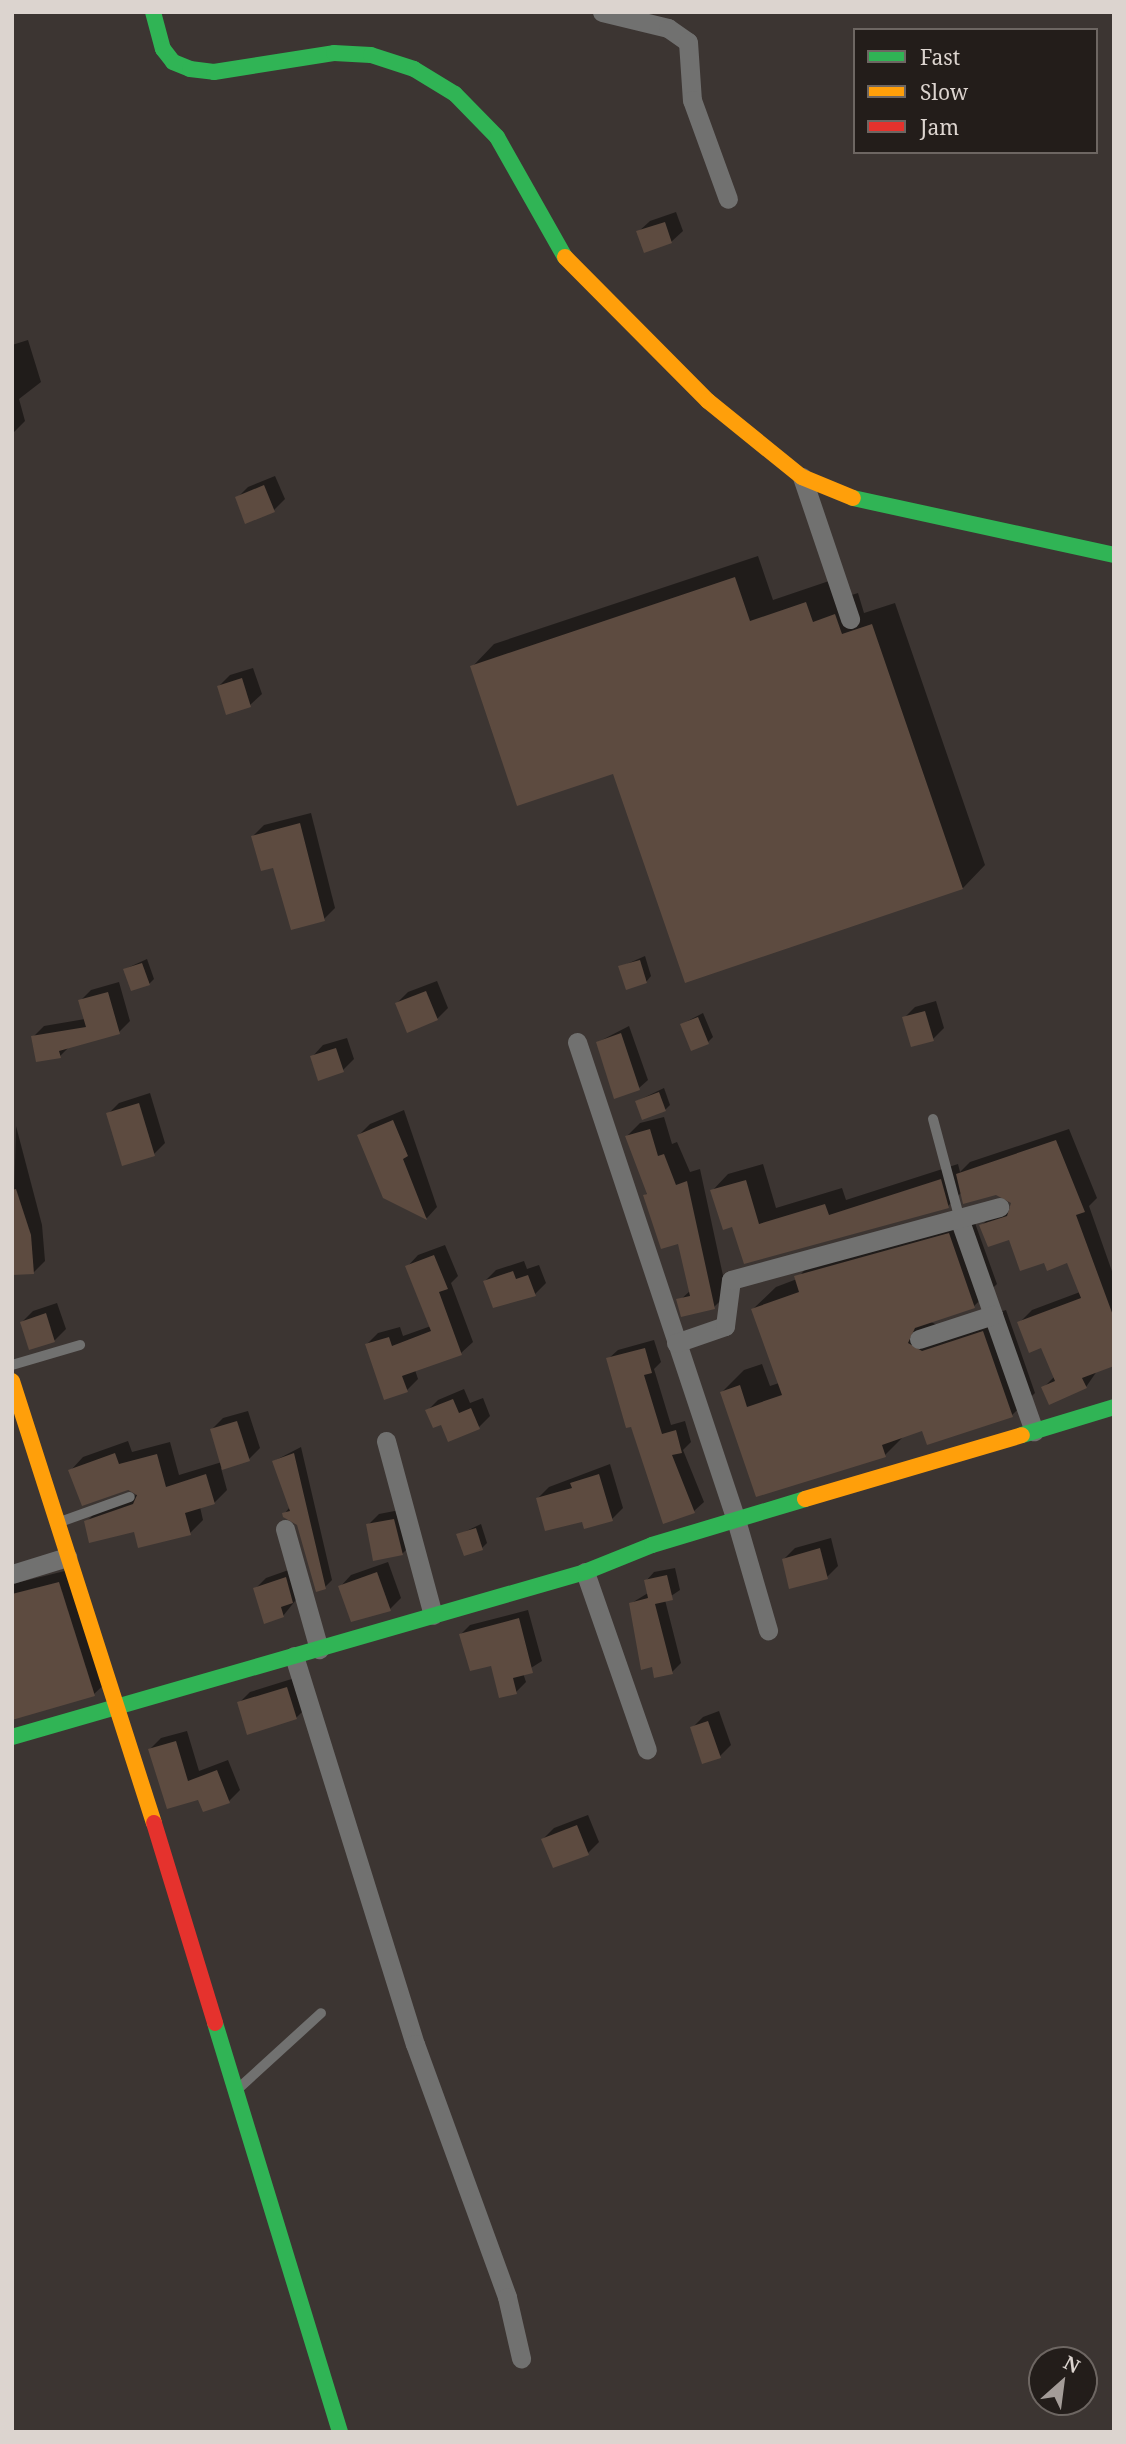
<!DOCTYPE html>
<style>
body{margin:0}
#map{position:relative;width:1126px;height:2444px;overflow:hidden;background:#3c3532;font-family:"Noto Serif",serif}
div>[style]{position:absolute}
.shadow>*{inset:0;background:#0007}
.building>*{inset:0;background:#5d4b40}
.lane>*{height:10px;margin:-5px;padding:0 5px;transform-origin:5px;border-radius:5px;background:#717170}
.street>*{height:19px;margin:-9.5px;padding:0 9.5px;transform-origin:9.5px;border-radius:9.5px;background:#717170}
.fast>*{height:16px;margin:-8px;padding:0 8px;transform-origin:8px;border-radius:8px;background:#30b455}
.slow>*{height:16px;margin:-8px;padding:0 8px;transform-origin:8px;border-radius:8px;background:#ff9f0a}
.jam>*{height:16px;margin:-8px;padding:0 8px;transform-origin:8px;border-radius:8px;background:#e5322d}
span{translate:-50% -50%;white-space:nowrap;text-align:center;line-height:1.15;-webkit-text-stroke:7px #231d1a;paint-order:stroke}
.frame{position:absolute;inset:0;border:14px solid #dcd4cf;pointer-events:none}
.legend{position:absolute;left:853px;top:28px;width:245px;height:126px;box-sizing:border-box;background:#231d1a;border:2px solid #6d6662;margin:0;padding:9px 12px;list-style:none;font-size:21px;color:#dcd4cf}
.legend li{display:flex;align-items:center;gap:14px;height:35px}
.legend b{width:35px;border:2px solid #6d6662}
.north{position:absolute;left:1028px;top:2346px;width:70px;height:70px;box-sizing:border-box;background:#231d1a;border:2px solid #6d6662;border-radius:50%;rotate:28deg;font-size:19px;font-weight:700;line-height:28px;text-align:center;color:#dcd4cf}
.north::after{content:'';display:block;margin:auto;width:24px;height:32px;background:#a49c98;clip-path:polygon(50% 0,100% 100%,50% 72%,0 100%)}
</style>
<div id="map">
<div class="shadow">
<div style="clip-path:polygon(676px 212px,683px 231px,671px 242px,638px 232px,650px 221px)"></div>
<div style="clip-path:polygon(28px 340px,41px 382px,19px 399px,25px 421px,12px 434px,12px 345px)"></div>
<div style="clip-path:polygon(275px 476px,285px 499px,274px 510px,237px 498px,248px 487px)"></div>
<div style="clip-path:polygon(758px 556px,773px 600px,829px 581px,836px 600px,858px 593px,864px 613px,895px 603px,985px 865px,963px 888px,614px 772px,472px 667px,494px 644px)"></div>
<div style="clip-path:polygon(253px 668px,262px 694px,250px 705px,219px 686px,230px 675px)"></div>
<div style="clip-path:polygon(311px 813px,335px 908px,324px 919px,274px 866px,253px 836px,264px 825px)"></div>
<div style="clip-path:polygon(645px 956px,651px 976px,646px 982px,620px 967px)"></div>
<div style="clip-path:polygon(147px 959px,154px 979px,149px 984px,125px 969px)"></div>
<div style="clip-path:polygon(437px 981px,448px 1008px,437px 1019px,397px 1003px,408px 992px)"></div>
<div style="clip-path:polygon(119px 982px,130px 1021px,119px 1032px,69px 1047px,60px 1056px,33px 1037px,44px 1026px,85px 1019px,80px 1001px,91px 990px)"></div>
<div style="clip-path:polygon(936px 1001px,944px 1028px,933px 1039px,904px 1018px,915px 1007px)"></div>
<div style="clip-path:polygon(703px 1013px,713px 1037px,708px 1042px,682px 1024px)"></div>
<div style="clip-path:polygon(629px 1026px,648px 1080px,639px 1088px,598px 1042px)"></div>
<div style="clip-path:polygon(347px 1038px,354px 1059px,343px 1070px,312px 1057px,323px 1045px)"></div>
<div style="clip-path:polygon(664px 1088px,670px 1105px,665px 1110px,637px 1101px)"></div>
<div style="clip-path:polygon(150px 1093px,165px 1143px,154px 1154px,108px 1114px,119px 1103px)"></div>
<div style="clip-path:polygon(404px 1110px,437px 1207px,427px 1218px,385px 1197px,359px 1135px,370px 1124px)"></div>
<div style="clip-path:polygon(664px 1117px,672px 1144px,677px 1142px,690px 1172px,700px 1169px,727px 1294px,714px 1307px,678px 1302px,691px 1290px,680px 1242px,645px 1195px,649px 1192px,627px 1136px,640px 1123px)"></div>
<div style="clip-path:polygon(16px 1126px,42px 1225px,45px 1261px,34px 1272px,12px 1274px)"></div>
<div style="clip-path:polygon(1069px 1129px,1097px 1198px,1089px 1206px,1114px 1277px,1114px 1364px,1097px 1371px,1086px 1387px,1043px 1388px,1055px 1376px,1042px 1346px,1019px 1323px,1032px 1310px,1080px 1292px,1068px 1261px,981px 1226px,994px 1213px,1011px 1207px,1013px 1202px,997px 1193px,962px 1192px,948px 1206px,745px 1262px,734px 1225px,712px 1191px,728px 1174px,763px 1164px,776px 1208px,842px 1188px,846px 1200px,958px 1164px,960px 1172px,970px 1162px)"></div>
<div style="clip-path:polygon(971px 1212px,997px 1284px,974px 1306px,929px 1321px,945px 1329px,1006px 1310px,1035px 1393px,1012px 1415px,923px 1429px,905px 1435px,885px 1455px,757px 1494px,722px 1392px,744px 1370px,762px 1364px,770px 1386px,779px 1383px,753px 1309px,776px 1287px,797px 1279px,818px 1254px)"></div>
<div style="clip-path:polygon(445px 1245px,458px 1276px,451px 1283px,473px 1342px,461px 1353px,415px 1370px,418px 1379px,407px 1390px,367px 1344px,378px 1333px,400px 1327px,403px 1336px,431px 1326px,407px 1267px,418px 1255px)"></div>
<div style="clip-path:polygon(524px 1261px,527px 1269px,539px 1265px,546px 1283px,535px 1294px,485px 1281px,496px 1270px)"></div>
<div style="clip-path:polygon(57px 1303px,66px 1329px,55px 1340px,30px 1348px,22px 1322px,33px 1311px)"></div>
<div style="clip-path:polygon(654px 1340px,661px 1362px,654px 1369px,671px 1425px,685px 1421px,691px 1442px,683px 1450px,704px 1502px,694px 1511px,664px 1521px,608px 1359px,618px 1350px)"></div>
<div style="clip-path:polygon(464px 1389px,470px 1403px,483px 1398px,490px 1416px,479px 1427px,442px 1422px,427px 1411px,438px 1400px)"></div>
<div style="clip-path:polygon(248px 1411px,260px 1448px,249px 1459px,221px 1468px,227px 1490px,214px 1503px,200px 1507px,203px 1520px,190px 1533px,86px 1522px,99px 1509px,139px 1494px,71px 1470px,83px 1457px,128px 1441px,132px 1452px,170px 1442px,179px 1475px,222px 1462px,212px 1429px,223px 1418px)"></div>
<div style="clip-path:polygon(301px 1447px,332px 1580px,325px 1587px,298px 1524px,285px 1513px,290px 1507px,274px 1461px)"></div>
<div style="clip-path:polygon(610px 1464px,623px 1508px,612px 1519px,583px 1520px,538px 1498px,549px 1487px)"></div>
<div style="clip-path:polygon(405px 1509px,413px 1543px,402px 1554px,368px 1525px,379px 1514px)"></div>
<div style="clip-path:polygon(481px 1524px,487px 1543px,482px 1548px,458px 1535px)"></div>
<div style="clip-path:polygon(831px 1538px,838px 1566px,827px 1577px,784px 1559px,795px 1548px)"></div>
<div style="clip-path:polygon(388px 1562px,401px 1598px,390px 1609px,340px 1587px,351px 1575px)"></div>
<div style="clip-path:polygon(297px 1567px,303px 1591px,283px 1616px,255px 1589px,266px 1578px)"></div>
<div style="clip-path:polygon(675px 1568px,680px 1590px,665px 1600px,681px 1663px,672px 1672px,630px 1604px,648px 1593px,646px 1581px,654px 1572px)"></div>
<div style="clip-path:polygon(73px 1569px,109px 1680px,94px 1694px,12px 1718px,12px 1584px)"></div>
<div style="clip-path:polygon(528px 1610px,542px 1661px,523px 1673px,526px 1682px,516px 1692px,461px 1634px,470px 1625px)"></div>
<div style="clip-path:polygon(298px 1677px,307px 1707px,296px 1718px,239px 1703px,250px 1692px)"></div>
<div style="clip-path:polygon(719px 1711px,731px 1745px,720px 1756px,692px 1728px,703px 1717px)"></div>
<div style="clip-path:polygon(187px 1731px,199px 1771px,228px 1760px,240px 1790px,229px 1801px,200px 1798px,150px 1749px,161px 1738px)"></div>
<div style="clip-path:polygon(588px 1815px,599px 1842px,588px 1853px,543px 1839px,554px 1828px)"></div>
</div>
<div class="building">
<div style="clip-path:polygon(665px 222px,672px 243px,644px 253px,636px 231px)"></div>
<div style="clip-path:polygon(264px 485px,275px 512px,245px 524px,235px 497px)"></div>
<div style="clip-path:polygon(735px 577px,750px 621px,806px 602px,813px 622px,835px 614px,842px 634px,872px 624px,963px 889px,685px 983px,613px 774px,517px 806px,470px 666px)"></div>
<div style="clip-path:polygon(242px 678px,251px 707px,226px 715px,217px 686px)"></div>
<div style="clip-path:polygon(300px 823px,325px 921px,291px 930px,273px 868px,261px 871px,251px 836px)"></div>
<div style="clip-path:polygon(640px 960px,647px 983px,626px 990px,618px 966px)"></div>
<div style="clip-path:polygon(142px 963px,150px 985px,131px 991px,123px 969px)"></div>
<div style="clip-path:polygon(426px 991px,438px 1020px,407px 1033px,395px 1003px)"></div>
<div style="clip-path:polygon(108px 992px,120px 1034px,59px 1051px,61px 1058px,36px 1062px,31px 1036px,86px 1027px,78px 1000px)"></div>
<div style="clip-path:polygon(925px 1011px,934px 1041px,911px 1047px,902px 1017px)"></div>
<div style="clip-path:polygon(698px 1017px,709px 1044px,691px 1051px,680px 1024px)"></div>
<div style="clip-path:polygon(621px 1033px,640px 1090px,614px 1099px,596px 1042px)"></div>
<div style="clip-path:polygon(336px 1048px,344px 1072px,318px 1081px,310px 1056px)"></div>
<div style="clip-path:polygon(659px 1092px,666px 1111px,642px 1120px,635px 1101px)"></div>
<div style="clip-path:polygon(139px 1103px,155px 1156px,122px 1166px,106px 1113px)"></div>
<div style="clip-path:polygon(393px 1120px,408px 1156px,403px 1159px,427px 1220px,383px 1198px,357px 1135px)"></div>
<div style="clip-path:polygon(650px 1129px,658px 1156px,664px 1154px,676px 1185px,687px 1181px,715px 1309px,681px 1317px,676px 1299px,690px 1296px,678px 1244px,661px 1249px,643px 1195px,647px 1194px,625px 1136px)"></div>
<div style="clip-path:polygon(1056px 1140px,1085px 1212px,1076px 1215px,1114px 1318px,1114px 1366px,1082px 1378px,1087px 1388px,1049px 1405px,1041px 1387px,1055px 1381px,1041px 1348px,1029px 1353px,1017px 1322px,1081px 1298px,1067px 1263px,1047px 1271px,1044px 1263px,1020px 1271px,1009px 1240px,988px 1247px,979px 1225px,1007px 1216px,1011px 1203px,996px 1195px,963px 1204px,956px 1174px)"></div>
<div style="clip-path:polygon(941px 1179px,949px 1208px,744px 1264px,732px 1227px,723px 1230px,710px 1190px,746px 1180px,759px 1224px,825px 1204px,829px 1215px)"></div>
<div style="clip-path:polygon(16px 1189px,31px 1235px,34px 1274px,12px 1275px,12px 1190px)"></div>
<div style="clip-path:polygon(949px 1233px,975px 1308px,915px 1328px,908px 1343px,922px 1351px,983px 1331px,1013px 1417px,927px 1445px,922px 1431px,882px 1445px,886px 1457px,756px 1497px,720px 1392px,740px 1385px,747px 1407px,782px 1395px,751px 1309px,799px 1292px,794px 1276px)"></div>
<div style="clip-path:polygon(434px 1255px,448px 1289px,439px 1292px,462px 1355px,402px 1376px,408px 1392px,384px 1400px,365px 1344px,389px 1337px,392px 1346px,431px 1331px,405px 1266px)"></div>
<div style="clip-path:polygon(513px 1271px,516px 1279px,528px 1275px,536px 1296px,493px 1308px,483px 1281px)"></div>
<div style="clip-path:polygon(46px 1313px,55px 1342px,29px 1350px,20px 1322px)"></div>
<div style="clip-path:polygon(645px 1348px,652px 1373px,644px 1375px,662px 1434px,676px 1430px,682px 1453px,672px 1455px,695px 1513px,663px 1524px,631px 1427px,626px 1428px,606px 1358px)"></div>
<div style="clip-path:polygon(453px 1399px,459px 1413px,471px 1408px,480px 1429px,448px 1442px,441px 1425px,433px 1428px,425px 1410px)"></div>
<div style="clip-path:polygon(237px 1421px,250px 1461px,222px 1470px,210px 1429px)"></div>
<div style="clip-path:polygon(115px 1453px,119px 1464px,157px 1454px,166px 1487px,206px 1474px,215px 1504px,185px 1513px,191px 1535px,138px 1548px,134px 1532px,89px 1543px,84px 1521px,133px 1504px,137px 1495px,128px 1490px,82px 1506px,68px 1470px)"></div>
<div style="clip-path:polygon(294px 1453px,326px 1589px,316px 1592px,297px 1525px,283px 1517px,282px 1513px,290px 1511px,272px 1461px)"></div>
<div style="clip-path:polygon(599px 1474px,613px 1521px,584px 1529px,582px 1522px,545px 1531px,536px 1498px,572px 1488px,570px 1483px)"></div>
<div style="clip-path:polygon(394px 1519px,403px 1555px,373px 1561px,366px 1524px)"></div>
<div style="clip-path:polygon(476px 1528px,483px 1550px,464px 1556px,456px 1534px)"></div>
<div style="clip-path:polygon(820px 1548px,828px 1579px,789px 1589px,782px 1559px)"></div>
<div style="clip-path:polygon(377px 1572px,391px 1611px,351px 1622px,338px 1586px)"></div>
<div style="clip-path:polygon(667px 1575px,673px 1600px,655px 1604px,673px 1674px,654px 1678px,652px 1667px,641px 1670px,629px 1603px,648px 1598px,644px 1580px)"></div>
<div style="clip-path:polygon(286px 1577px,293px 1603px,281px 1607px,284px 1617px,264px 1624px,253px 1588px)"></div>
<div style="clip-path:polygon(59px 1582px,95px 1696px,12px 1720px,12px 1594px)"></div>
<div style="clip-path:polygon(519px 1618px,533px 1673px,513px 1678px,517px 1694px,499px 1698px,491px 1666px,470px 1671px,459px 1634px)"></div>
<div style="clip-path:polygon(287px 1687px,297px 1719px,247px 1735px,237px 1702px)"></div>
<div style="clip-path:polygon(708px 1721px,721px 1758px,702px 1764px,690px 1727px)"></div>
<div style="clip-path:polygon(176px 1741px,188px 1781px,217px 1770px,230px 1803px,203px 1812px,198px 1800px,167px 1809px,148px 1749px)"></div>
<div style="clip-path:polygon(577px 1825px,589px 1855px,553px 1868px,541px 1839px)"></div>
</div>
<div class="lane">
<div style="left:933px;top:1119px;width:105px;rotate:75deg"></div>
<div style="left:12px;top:1365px;width:71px;rotate:-16.4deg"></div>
<div style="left:60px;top:1522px;width:74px;rotate:-19.7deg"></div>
<div style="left:239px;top:2088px;width:111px;rotate:-42.4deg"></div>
</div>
<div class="street">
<div style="left:602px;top:12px;width:68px;rotate:13.6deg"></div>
<div style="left:668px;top:28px;width:24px;rotate:35deg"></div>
<div style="left:688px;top:42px;width:58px;rotate:86.1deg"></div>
<div style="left:692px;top:100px;width:105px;rotate:70deg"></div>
<div style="left:802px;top:477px;width:150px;rotate:71.3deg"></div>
<div style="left:577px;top:1042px;width:504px;rotate:71.6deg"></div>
<div style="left:736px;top:1520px;width:115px;rotate:73.8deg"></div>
<div style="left:960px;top:1221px;width:223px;rotate:70.6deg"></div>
<div style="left:919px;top:1339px;width:78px;rotate:-18deg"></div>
<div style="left:676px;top:1343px;width:52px;rotate:-19.1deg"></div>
<div style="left:725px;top:1326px;width:46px;rotate:-82.6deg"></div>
<div style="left:731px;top:1280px;width:278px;rotate:-15.2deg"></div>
<div style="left:386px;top:1441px;width:180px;rotate:74.9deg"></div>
<div style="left:285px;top:1529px;width:125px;rotate:74.2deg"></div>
<div style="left:585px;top:1572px;width:188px;rotate:70.8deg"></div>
<div style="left:12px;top:1574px;width:58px;rotate:-17.2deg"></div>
<div style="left:294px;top:1656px;width:406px;rotate:72.7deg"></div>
<div style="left:415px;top:2044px;width:269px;rotate:70deg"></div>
<div style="left:507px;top:2297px;width:63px;rotate:77.1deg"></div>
</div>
<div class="fast">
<div style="left:153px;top:12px;width:38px;rotate:75deg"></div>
<div style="left:163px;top:49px;width:16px;rotate:52deg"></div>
<div style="left:173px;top:62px;width:18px;rotate:22deg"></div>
<div style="left:190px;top:69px;width:24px;rotate:7deg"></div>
<div style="left:214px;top:72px;width:121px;rotate:-9deg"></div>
<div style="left:334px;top:53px;width:37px;rotate:3deg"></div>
<div style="left:371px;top:55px;width:45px;rotate:18deg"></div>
<div style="left:414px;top:69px;width:48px;rotate:31.4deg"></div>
<div style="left:455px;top:94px;width:60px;rotate:45.7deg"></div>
<div style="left:497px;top:137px;width:138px;rotate:60.5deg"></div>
<div style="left:853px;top:498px;width:267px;rotate:12.3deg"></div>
<div style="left:1022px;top:1435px;width:96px;rotate:-16.9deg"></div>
<div style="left:12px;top:1737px;width:596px;rotate:-16.06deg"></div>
<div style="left:585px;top:1572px;width:72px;rotate:-21.9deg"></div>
<div style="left:652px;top:1545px;width:160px;rotate:-16.7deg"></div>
<div style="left:215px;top:2023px;width:428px;rotate:73deg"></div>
</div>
<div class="slow">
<div style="left:565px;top:257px;width:203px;rotate:45.2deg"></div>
<div style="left:708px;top:401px;width:121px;rotate:39deg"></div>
<div style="left:802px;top:477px;width:55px;rotate:22.4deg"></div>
<div style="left:12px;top:1381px;width:464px;rotate:72.2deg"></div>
<div style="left:805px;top:1499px;width:226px;rotate:-16.4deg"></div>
</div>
<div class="jam">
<div style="left:154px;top:1823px;width:209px;rotate:73deg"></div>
</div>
<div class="frame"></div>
<ul class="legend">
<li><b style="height:9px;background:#30b455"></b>Fast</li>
<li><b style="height:9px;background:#ff9f0a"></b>Slow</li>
<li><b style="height:9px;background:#e5322d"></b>Jam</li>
</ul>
<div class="north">N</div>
</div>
